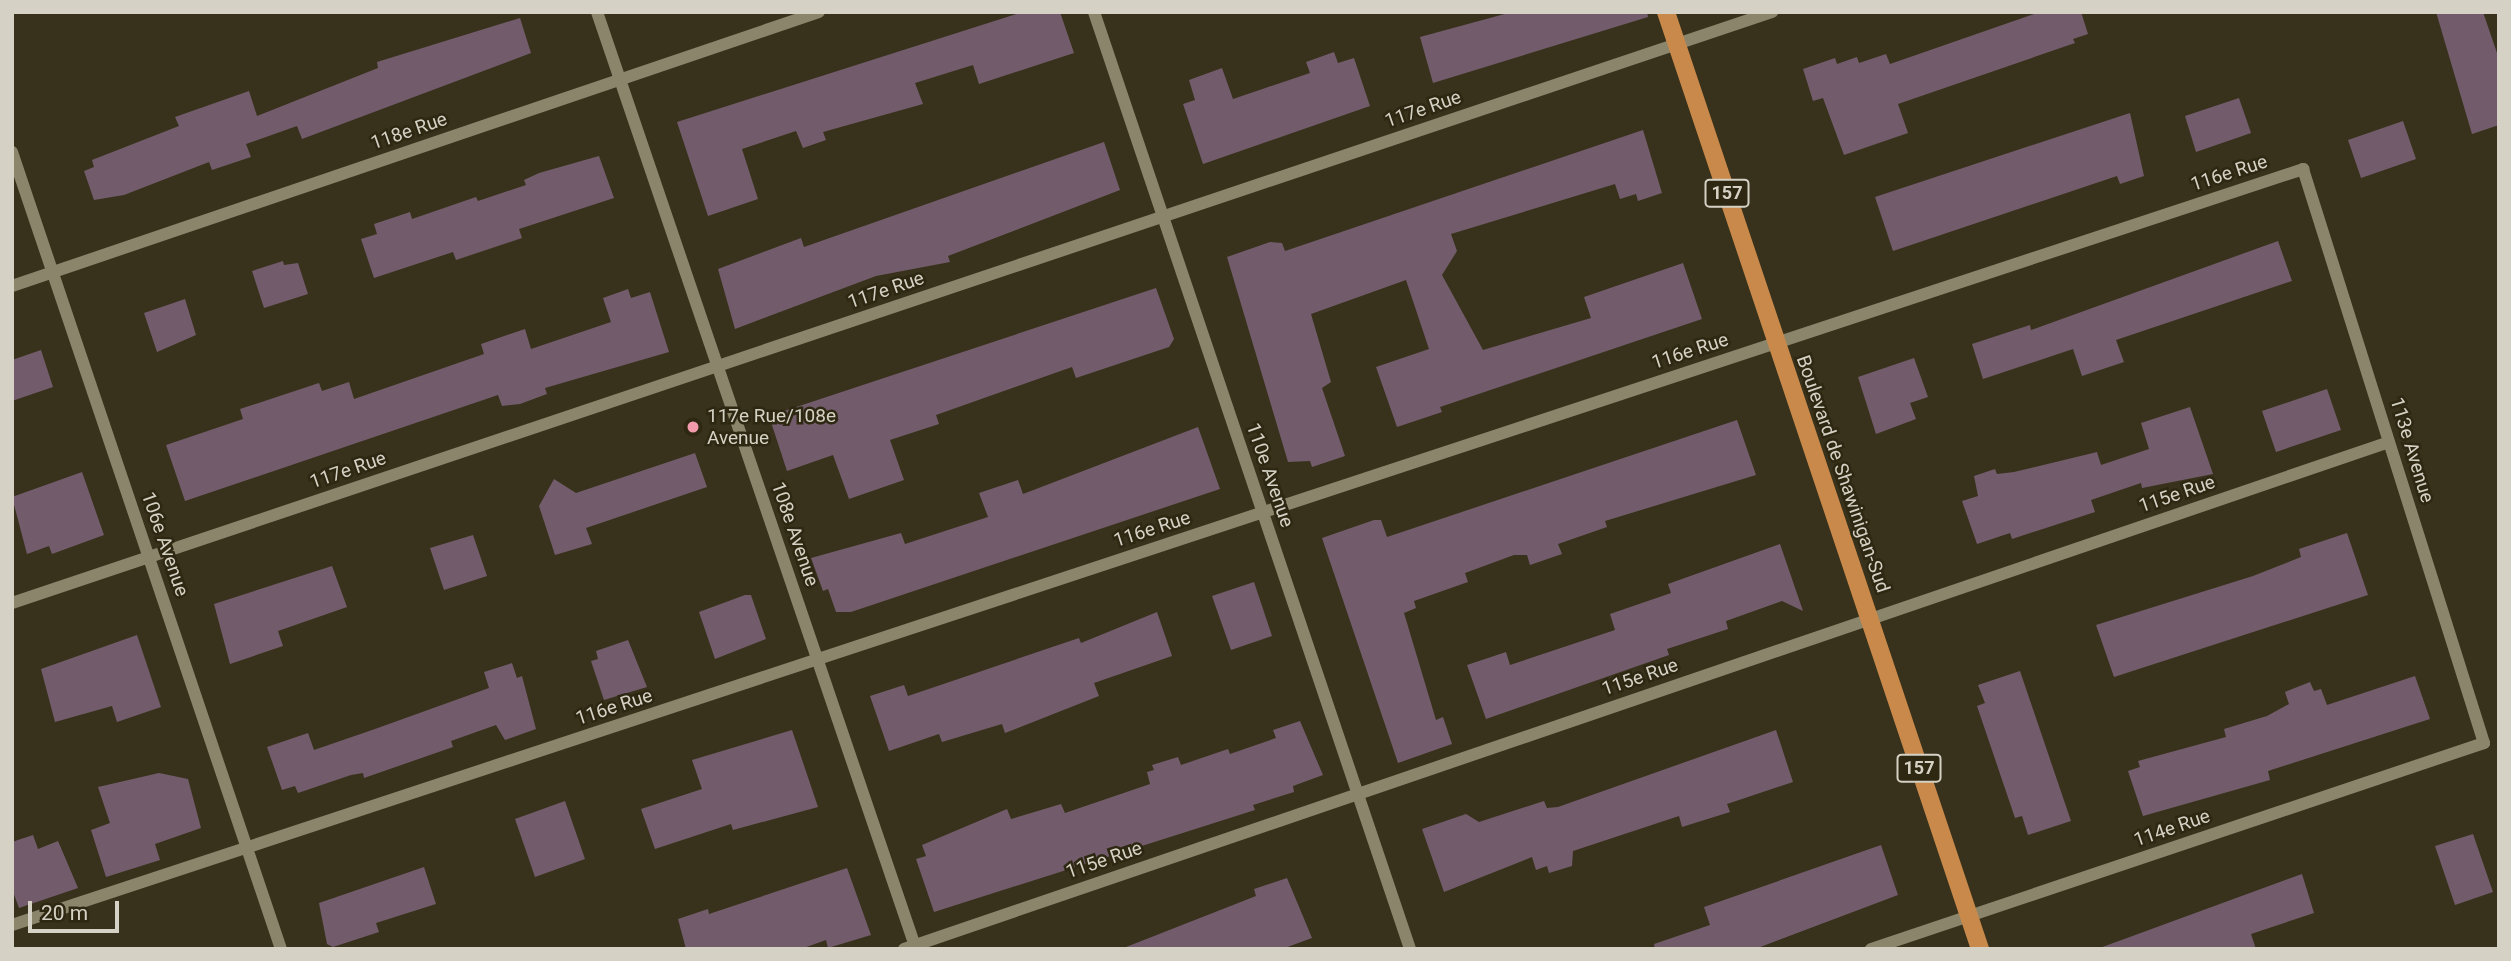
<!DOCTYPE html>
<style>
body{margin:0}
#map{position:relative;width:2511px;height:961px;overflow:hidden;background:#38321c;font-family:Roboto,sans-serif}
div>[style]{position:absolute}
.building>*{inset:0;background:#725c6b}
.minor>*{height:12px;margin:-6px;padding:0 6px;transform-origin:6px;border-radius:6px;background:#8b856c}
.major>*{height:18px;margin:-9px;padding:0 9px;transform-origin:9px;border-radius:9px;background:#c9894a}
.dots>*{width:19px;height:19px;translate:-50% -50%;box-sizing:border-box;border:4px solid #2e2813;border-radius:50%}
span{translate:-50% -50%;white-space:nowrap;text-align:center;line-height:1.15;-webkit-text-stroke:5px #2e2813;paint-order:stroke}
.shield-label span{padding:2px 5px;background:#2e2813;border:2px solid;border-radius:5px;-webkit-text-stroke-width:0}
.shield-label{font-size:18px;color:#d5d2c5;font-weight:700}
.street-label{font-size:19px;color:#d5d2c5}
.poi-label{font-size:19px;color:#d5d2c5}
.left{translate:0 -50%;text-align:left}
.frame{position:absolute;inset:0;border:14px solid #d5d2c5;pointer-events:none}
.scale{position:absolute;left:28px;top:901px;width:91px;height:32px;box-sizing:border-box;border:4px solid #d5d2c5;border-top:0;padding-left:9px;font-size:21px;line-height:24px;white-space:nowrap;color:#d5d2c5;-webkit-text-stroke:5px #2e2813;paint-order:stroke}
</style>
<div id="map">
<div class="building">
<div style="clip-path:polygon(1023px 12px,1060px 12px,1074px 53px,979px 84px,973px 65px,915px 83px,923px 104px,823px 132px,826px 140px,803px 148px,796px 131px,742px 149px,758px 199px,708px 216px,677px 122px)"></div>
<div style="clip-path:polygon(1512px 12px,1647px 12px,1648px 17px,1433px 83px,1420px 37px)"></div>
<div style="clip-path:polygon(2040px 12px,2081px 12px,2088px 34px,2073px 39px,2075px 43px,1898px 104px,1908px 133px,1844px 155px,1823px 98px,1813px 101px,1803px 69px,1835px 58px,1837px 64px,1857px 57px,1859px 63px,1886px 54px,1890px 64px)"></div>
<div style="clip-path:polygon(2436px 12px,2483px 12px,2499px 59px,2499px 125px,2472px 134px)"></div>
<div style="clip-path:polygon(520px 18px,531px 53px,302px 139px,297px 126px,246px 144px,251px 157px,212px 170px,209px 162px,124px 195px,94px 200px,84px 171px,94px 167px,92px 160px,179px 126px,175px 117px,249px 91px,257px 116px,378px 68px,377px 62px)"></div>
<div style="clip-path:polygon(1334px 52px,1338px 63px,1354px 58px,1370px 106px,1203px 164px,1183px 104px,1195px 100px,1189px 80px,1222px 68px,1233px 99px,1310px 73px,1306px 62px)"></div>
<div style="clip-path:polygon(2239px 98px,2251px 133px,2196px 152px,2185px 116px)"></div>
<div style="clip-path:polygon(2130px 113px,2144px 176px,2120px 184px,2117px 176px,1893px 251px,1875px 197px)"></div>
<div style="clip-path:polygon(2403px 121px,2416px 159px,2361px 178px,2348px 140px)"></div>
<div style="clip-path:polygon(1643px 130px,1662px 193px,1638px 201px,1636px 194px,1620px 199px,1615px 184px,1451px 234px,1457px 251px,1442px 275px,1483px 350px,1591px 318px,1584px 297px,1683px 263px,1702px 319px,1440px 407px,1442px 412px,1397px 427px,1376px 367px,1429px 349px,1406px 280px,1311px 314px,1331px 382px,1322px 388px,1345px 456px,1312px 467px,1310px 461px,1288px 462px,1227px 257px,1270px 242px,1282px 243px,1285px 251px)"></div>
<div style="clip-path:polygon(1104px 142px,1120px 190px,948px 256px,950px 262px,876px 276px,735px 329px,718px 269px,801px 238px,804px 247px)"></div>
<div style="clip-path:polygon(599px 156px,614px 198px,519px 229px,522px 238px,456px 260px,453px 252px,374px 278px,361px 239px,377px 234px,374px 224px,410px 212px,412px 219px,476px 197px,478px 201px,526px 185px,524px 180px,539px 173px)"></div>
<div style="clip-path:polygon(2278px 241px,2292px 281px,2116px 340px,2124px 362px,2082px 376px,2073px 349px,1983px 379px,1972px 344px,2030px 325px,2031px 330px)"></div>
<div style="clip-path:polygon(283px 261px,284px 265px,298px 263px,308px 294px,264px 308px,252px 271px)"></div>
<div style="clip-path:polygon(1156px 288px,1174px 339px,1169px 347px,1076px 378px,1072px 367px,936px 415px,939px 424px,890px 440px,904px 480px,849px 499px,833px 455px,787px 471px,769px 416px)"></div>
<div style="clip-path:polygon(628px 289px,631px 298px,650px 292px,669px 352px,545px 388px,547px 394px,520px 404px,502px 406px,498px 395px,185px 501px,166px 445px,243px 419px,240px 409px,319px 383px,322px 391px,349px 382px,354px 399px,484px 354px,481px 344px,525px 329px,531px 349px,611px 322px,603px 298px)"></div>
<div style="clip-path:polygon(185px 299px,196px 335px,157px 352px,144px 313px)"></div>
<div style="clip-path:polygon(41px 350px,53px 387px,12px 401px,12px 360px)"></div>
<div style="clip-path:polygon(1914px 358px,1928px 397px,1910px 403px,1916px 419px,1876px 434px,1858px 377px)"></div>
<div style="clip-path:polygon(2327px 389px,2341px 430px,2276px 452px,2262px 411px)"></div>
<div style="clip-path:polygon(2190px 407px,2213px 474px,2142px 488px,2141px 483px,2091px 500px,2095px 512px,2012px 539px,2010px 533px,1977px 544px,1962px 501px,1978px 496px,1974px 476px,1995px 469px,1997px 474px,2014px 472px,2097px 452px,2101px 465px,2149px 449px,2141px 423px)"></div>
<div style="clip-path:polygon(1737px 420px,1756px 475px,1605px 521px,1607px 527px,1558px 544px,1562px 554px,1530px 565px,1527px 555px,1514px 555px,1465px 573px,1468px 582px,1414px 601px,1416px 608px,1404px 613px,1436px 720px,1443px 717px,1452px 744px,1398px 763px,1322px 538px,1374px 520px,1381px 520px,1387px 537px)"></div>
<div style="clip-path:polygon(1198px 427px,1220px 489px,851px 612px,836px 612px,828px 589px,823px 591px,811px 558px,901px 533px,905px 544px,988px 517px,979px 493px,1018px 480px,1023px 494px)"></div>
<div style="clip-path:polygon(695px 453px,707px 487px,586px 528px,592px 544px,555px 555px,539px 506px,554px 479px,576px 493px)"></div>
<div style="clip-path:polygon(82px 472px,104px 535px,52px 554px,49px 546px,27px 554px,12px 497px)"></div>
<div style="clip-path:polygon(2347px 533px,2368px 595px,2114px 677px,2096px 625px,2253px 576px,2301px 557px,2299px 549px)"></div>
<div style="clip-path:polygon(473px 535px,487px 576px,444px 590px,430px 548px)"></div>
<div style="clip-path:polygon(1780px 544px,1803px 611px,1782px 601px,1726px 621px,1728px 629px,1667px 649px,1669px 655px,1486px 719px,1467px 665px,1506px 652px,1510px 665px,1615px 630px,1610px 614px,1671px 593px,1668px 584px)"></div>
<div style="clip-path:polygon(332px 566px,347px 607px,278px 631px,283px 646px,230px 664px,214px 604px)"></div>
<div style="clip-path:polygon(1254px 582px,1272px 636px,1231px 650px,1212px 596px)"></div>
<div style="clip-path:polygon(745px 595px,751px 595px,766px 639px,715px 659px,699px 612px)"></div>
<div style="clip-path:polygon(1157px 612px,1172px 656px,1094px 683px,1099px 696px,1005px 733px,1002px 724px,942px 742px,939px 734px,889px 751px,870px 696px,904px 685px,908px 696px,1079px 638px,1081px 643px)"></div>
<div style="clip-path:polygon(137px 635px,161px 707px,117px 722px,112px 706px,55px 722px,41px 669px)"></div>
<div style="clip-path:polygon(628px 640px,647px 687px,604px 700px,591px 661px,598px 659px,596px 651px)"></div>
<div style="clip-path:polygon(512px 663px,517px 678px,522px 676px,536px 729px,505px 740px,496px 725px,451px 741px,453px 747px,364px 778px,363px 773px,351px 775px,298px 793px,295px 786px,282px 790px,267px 747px,308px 733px,314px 750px,375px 729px,489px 688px,484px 672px)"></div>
<div style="clip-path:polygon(2020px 671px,2071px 821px,2028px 835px,2022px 816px,2015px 818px,1977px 706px,1985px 703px,1978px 685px)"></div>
<div style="clip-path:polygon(2415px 676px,2430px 719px,2268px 771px,2270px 780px,2143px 816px,2128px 771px,2140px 767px,2138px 761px,2226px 737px,2224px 729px,2267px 716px,2289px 704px,2285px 692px,2310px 682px,2314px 691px,2321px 689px,2327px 705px)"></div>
<div style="clip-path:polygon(1300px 721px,1323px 775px,1293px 786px,1294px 792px,1253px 805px,1255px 810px,934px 912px,916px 859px,926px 856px,922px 845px,1007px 809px,1011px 819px,1061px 804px,1065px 813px,1150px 784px,1147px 772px,1154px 770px,1152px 765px,1178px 757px,1181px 765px,1228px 749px,1230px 754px,1276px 738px,1273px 730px)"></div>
<div style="clip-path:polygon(792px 730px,818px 807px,733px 830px,731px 824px,655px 849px,641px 809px,702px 789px,692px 760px)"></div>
<div style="clip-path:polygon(1776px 730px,1793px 782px,1727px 804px,1730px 812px,1682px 827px,1679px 816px,1573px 851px,1572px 866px,1549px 873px,1547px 866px,1536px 870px,1532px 857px,1444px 892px,1422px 829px,1466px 814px,1479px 822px,1544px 801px,1547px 808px,1558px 807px)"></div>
<div style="clip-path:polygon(159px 773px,188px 779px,201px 828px,155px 844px,160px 860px,106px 877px,91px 830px,110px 823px,98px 787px)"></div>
<div style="clip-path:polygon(565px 801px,585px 859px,535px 877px,515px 819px)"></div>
<div style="clip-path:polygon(2473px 834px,2493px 892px,2455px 905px,2435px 846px)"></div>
<div style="clip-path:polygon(33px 835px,38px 849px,58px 841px,78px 888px,19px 908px,12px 889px,12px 842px)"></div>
<div style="clip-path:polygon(1881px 845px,1898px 895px,1755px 949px,1655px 949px,1654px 944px,1710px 925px,1704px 907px)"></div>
<div style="clip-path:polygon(424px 867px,436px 904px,376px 923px,379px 932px,333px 947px,327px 944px,319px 903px)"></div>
<div style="clip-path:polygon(847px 868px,871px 935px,828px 948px,826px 940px,801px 949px,686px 949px,678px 919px,708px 909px,709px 914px)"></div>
<div style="clip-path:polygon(2302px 874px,2314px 913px,2251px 934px,2256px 949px,2097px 949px)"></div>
<div style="clip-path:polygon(1287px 878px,1312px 938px,1282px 949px,1121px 949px,1256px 896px,1254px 889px)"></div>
</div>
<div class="minor">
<div style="left:597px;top:12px;width:990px;rotate:71.2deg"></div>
<div style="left:1094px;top:12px;width:989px;rotate:71.36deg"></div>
<div style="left:12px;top:152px;width:841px;rotate:71.35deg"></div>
<div style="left:12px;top:286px;width:852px;rotate:-18.75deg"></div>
<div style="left:12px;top:603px;width:1857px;rotate:-18.56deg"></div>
<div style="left:12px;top:925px;width:2413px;rotate:-18.26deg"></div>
<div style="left:2303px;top:169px;width:602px;rotate:72.5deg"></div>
<div style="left:2484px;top:743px;width:647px;rotate:161.42deg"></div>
<div style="left:904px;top:949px;width:1569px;rotate:-18.85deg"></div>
</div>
<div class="major">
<div style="left:1666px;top:12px;width:988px;rotate:71.47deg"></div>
</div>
<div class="dots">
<div style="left:693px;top:427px;background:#f29aac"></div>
</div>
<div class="shield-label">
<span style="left:1727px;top:193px">157</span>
<span style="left:1919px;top:768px">157</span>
</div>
<div class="street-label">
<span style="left:1423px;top:109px;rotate:-19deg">117e Rue</span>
<span style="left:409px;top:131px;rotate:-19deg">118e Rue</span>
<span style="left:2229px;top:173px;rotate:-18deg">116e Rue</span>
<span style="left:886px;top:290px;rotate:-19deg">117e Rue</span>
<span style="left:1690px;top:351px;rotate:-18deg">116e Rue</span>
<span style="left:2412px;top:450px;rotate:73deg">113e Avenue</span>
<span style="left:348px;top:470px;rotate:-19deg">117e Rue</span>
<span style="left:1843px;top:474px;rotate:71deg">Boulevard de Shawinigan-Sud</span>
<span style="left:1270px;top:475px;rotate:71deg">110e Avenue</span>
<span style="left:2177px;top:494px;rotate:-19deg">115e Rue</span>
<span style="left:1152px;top:529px;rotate:-18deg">116e Rue</span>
<span style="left:795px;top:534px;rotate:71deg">108e Avenue</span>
<span style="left:165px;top:544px;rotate:71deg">106e Avenue</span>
<span style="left:1640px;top:677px;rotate:-19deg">115e Rue</span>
<span style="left:614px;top:707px;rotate:-18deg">116e Rue</span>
<span style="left:2172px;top:828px;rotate:-19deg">114e Rue</span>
<span style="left:1104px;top:860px;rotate:-19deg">115e Rue</span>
</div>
<div class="poi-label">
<span class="left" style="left:707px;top:427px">117e Rue/108e<br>Avenue</span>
</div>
<div class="frame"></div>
<div class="scale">20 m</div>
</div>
